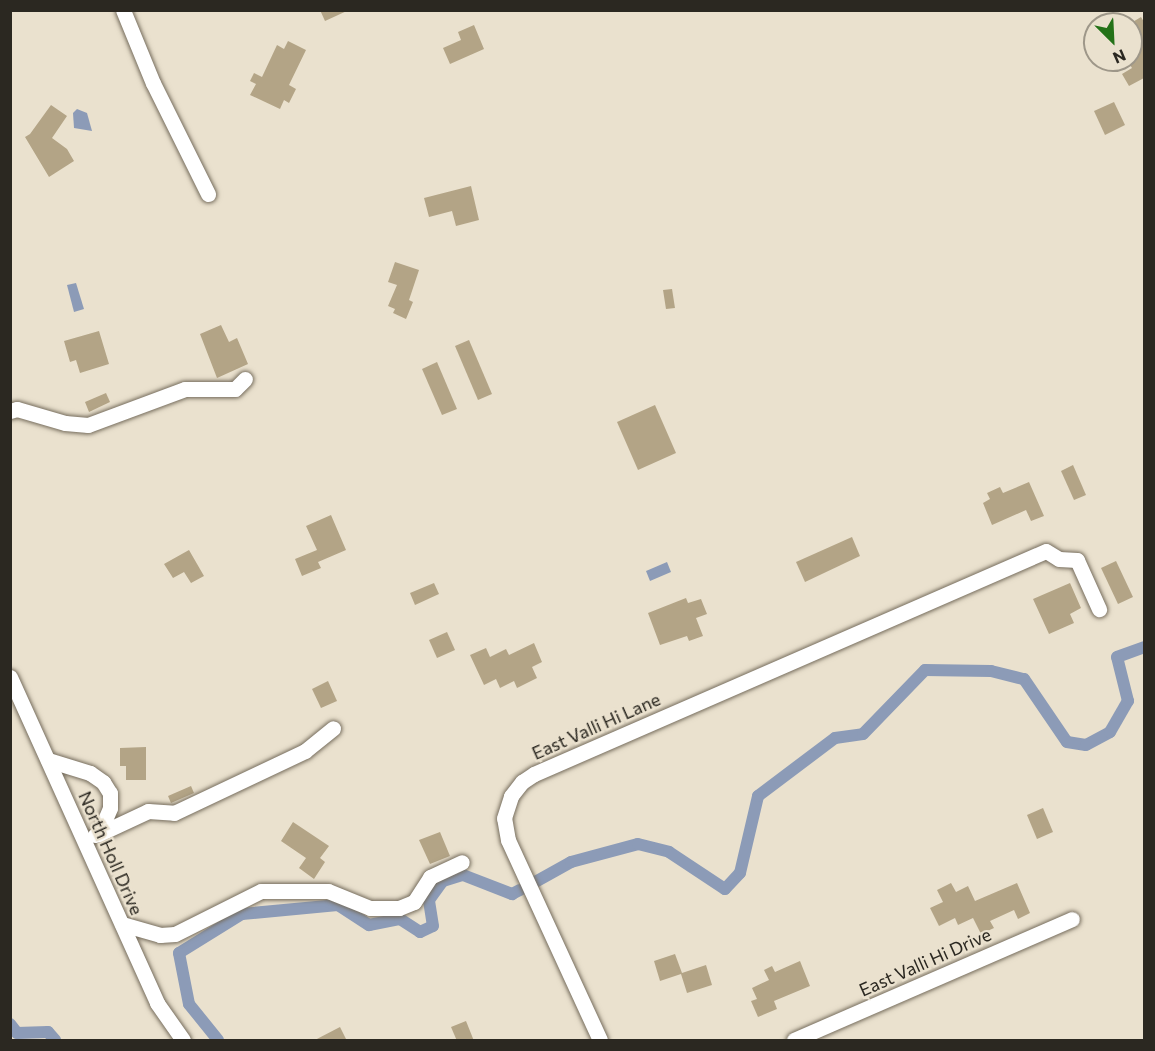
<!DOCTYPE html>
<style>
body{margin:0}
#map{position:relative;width:1155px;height:1051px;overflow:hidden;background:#eae1ce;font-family:Commissioner,sans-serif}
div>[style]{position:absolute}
.water>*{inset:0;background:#8c9bb7}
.canal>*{height:12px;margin:-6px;padding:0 6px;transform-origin:6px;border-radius:6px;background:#8c9bb7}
.building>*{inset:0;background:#b3a486}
.roads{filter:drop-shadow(0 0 2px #766d5d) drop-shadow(0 0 2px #766d5d)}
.minor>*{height:15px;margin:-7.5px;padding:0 7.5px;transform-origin:7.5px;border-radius:7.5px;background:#fff}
span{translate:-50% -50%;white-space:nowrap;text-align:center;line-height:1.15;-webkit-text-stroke:4.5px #eae1ce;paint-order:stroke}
.street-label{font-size:18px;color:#2b2821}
.frame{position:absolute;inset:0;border:12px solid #2b2821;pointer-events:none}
.north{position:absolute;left:1083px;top:12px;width:60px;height:60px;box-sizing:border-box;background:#eae1ce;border:2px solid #9e9789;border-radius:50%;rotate:156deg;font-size:16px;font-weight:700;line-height:24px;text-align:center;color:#2b2821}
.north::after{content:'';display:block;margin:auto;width:21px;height:27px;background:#247218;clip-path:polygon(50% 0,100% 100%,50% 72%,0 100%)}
</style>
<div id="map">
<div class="water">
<div style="clip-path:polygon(77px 109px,87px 113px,92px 131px,74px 128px,73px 113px)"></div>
<div style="clip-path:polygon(76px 283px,84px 309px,74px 312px,67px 285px)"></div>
<div style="clip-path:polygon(667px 562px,671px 572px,650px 581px,646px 571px)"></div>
</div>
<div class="canal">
<div style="left:537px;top:881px;width:39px;rotate:-29deg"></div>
<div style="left:571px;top:862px;width:69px;rotate:-15deg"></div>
<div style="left:638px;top:844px;width:32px;rotate:14deg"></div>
<div style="left:669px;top:852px;width:67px;rotate:33.5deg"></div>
<div style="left:725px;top:889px;width:22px;rotate:-47deg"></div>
<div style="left:740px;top:873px;width:79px;rotate:-76.8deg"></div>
<div style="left:758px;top:796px;width:96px;rotate:-37deg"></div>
<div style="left:835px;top:738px;width:28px;rotate:-8deg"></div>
<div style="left:863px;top:734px;width:89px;rotate:-45.9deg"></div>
<div style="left:925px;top:670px;width:66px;rotate:0.9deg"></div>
<div style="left:991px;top:671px;width:34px;rotate:14deg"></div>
<div style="left:1024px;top:679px;width:76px;rotate:55.7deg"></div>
<div style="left:1067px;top:742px;width:19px;rotate:9deg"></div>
<div style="left:1086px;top:745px;width:27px;rotate:-28deg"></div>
<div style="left:1110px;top:732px;width:36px;rotate:-60deg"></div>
<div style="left:1128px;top:701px;width:45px;rotate:-104deg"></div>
<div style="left:1117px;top:657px;width:29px;rotate:-20deg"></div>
<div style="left:10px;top:1024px;width:11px;rotate:52deg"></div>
<div style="left:17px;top:1033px;width:31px;rotate:-2deg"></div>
<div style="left:48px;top:1032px;width:11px;rotate:49deg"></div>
<div style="left:218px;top:1040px;width:46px;rotate:-128.9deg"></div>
<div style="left:189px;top:1004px;width:52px;rotate:-101.1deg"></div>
<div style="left:179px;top:953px;width:74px;rotate:-31.8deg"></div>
<div style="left:242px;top:914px;width:96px;rotate:-5.4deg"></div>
<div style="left:338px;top:905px;width:37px;rotate:33deg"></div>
<div style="left:369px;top:925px;width:32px;rotate:-11deg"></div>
<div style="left:400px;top:919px;width:24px;rotate:33deg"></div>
<div style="left:420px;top:932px;width:14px;rotate:-25deg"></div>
<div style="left:433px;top:926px;width:26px;rotate:-99deg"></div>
<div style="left:429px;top:900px;width:24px;rotate:-54deg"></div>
<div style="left:443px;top:881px;width:21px;rotate:-17deg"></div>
<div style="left:463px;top:875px;width:53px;rotate:21.2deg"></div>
<div style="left:512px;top:894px;width:9px;rotate:-27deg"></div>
</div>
<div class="building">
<div style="clip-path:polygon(320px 10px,349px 10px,325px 21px)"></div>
<div style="clip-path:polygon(1141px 17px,1144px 22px,1144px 78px,1129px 86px,1122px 74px,1132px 68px,1127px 60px,1131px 60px,1131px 23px)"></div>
<div style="clip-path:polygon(474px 25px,484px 49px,450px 64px,443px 48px,461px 40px,458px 32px)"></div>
<div style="clip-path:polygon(288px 41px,306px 50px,289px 85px,296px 89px,289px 103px,284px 100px,280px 109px,250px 95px,256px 84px,250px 81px,254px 73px,262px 77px,277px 45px,284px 49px)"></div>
<div style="clip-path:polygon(1114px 102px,1125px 125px,1105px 135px,1094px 111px)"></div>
<div style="clip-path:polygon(51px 105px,67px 116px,52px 138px,67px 149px,74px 161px,49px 177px,25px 137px,30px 134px)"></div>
<div style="clip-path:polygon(471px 186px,479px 220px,456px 226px,452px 211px,429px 217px,424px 198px)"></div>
<div style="clip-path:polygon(395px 262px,419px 270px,409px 300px,413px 302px,406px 319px,393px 313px,395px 309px,388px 306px,397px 285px,388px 282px)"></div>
<div style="clip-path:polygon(672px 289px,675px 308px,666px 309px,663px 290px)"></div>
<div style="clip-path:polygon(221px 325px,229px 342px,237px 338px,248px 364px,217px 378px,200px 334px)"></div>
<div style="clip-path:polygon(99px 331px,109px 364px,80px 373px,76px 360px,70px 362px,64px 341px)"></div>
<div style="clip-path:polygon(469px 340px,492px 394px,478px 400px,455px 346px)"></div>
<div style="clip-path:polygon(437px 362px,457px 409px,442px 415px,422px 369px)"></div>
<div style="clip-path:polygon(106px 393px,110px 402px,89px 412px,85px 402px)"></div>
<div style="clip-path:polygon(655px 405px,676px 453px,638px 470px,617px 422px)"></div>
<div style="clip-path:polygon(1073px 465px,1086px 495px,1074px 500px,1061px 471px)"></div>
<div style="clip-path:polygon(1029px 482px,1044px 516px,1031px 521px,1026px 510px,992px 525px,983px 503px,990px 499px,987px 493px,1000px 487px,1003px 493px)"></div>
<div style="clip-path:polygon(331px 515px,346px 550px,318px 562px,321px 568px,302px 576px,295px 559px,317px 550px,306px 526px)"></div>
<div style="clip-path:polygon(852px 537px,860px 556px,805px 582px,796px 562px)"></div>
<div style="clip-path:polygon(189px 550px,204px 576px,191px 583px,184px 572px,173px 578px,164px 564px)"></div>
<div style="clip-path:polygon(1116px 561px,1133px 597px,1118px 604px,1101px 568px)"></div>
<div style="clip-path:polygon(434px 583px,439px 594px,415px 605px,410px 593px)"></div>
<div style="clip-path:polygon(1070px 583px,1081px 608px,1070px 614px,1074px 623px,1049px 634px,1033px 599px)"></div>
<div style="clip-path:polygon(686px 598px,688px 603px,701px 599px,707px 614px,696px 618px,703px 636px,689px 641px,687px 636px,660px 645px,648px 613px)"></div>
<div style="clip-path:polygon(447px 632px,455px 650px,437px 658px,429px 640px)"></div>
<div style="clip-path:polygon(534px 643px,542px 662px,532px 667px,537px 678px,517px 688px,514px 681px,500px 688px,496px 679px,484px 685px,470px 655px,486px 648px,490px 657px,506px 649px,509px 655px)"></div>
<div style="clip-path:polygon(328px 681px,337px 701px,321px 708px,312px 689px)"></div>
<div style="clip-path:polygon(146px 747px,146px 780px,126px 780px,126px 766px,120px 766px,120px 748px)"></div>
<div style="clip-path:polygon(191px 786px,194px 793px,171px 803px,168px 796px)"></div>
<div style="clip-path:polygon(1043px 808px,1053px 832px,1037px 839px,1027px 815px)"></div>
<div style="clip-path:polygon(293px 822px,329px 846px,320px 858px,325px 862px,314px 879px,299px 868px,306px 858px,281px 841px)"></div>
<div style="clip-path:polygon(440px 832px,450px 856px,430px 864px,419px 840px)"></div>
<div style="clip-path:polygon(951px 883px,956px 892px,968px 886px,975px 901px,1017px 883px,1030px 913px,1018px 919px,1014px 910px,990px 921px,994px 928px,981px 934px,973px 918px,958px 925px,955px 918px,939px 926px,930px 908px,943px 902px,937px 890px)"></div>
<div style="clip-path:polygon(675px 954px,682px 973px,706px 965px,712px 985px,687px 993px,681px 974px,660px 981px,654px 961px)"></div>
<div style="clip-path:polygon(800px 961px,810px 986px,774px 1001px,777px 1009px,758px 1017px,751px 1001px,757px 999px,752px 988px,769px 980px,764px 970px,772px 966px,775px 972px)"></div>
<div style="clip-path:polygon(466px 1021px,474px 1041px,457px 1041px,451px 1027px)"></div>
<div style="clip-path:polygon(340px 1027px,347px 1041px,313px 1041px)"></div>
</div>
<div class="roads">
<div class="minor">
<div style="left:123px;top:10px;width:79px;rotate:67.7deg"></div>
<div style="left:153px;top:83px;width:124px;rotate:63.6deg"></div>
<div style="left:10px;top:411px;width:7px;rotate:-16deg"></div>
<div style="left:17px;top:409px;width:50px;rotate:16.3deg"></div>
<div style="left:65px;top:423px;width:23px;rotate:5deg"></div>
<div style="left:88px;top:425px;width:103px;rotate:-20.4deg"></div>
<div style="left:185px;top:389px;width:50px"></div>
<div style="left:235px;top:389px;width:14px;rotate:-45deg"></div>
<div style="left:10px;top:677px;width:358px;rotate:65.7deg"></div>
<div style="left:157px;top:1003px;width:45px;rotate:54.9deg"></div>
<div style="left:48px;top:760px;width:44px;rotate:17.2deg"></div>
<div style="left:90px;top:773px;width:16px;rotate:35deg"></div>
<div style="left:103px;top:782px;width:13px;rotate:58deg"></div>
<div style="left:110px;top:793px;width:15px;rotate:90deg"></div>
<div style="left:110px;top:808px;width:28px;rotate:113deg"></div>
<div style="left:99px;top:834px;width:4px;rotate:166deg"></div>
<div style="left:99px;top:834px;width:54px;rotate:-25.1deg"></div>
<div style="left:148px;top:811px;width:26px;rotate:4deg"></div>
<div style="left:174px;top:813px;width:145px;rotate:-25.3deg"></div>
<div style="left:305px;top:751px;width:36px;rotate:-39deg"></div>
<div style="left:122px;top:924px;width:40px;rotate:16deg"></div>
<div style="left:160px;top:935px;width:15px;rotate:-4deg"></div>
<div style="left:175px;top:934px;width:96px;rotate:-26.6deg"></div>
<div style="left:261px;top:891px;width:67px"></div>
<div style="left:328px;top:891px;width:45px;rotate:22deg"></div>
<div style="left:370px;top:908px;width:29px"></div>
<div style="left:399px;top:908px;width:16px;rotate:-22deg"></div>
<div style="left:414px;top:902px;width:30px;rotate:-57deg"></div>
<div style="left:430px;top:877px;width:35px;rotate:-25deg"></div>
<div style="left:600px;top:1040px;width:220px;rotate:-114.7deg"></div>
<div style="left:508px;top:840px;width:22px;rotate:-100deg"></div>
<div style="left:504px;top:818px;width:23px;rotate:-72deg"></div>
<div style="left:511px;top:796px;width:18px;rotate:-52deg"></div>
<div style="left:522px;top:782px;width:14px;rotate:-34deg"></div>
<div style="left:534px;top:774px;width:558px;rotate:-23.54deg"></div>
<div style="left:1046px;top:551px;width:15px;rotate:32deg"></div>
<div style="left:1059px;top:559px;width:18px;rotate:3deg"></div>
<div style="left:1077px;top:560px;width:54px;rotate:65.8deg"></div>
<div style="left:794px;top:1040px;width:303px;rotate:-23.5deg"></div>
</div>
</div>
<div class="street-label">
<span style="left:596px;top:726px;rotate:-24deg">East Valli Hi Lane</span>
<span style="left:111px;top:853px;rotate:66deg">North Holl Drive</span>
<span style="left:925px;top:962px;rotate:-24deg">East Valli Hi Drive</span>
</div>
<div class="frame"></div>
<div class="north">N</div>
</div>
